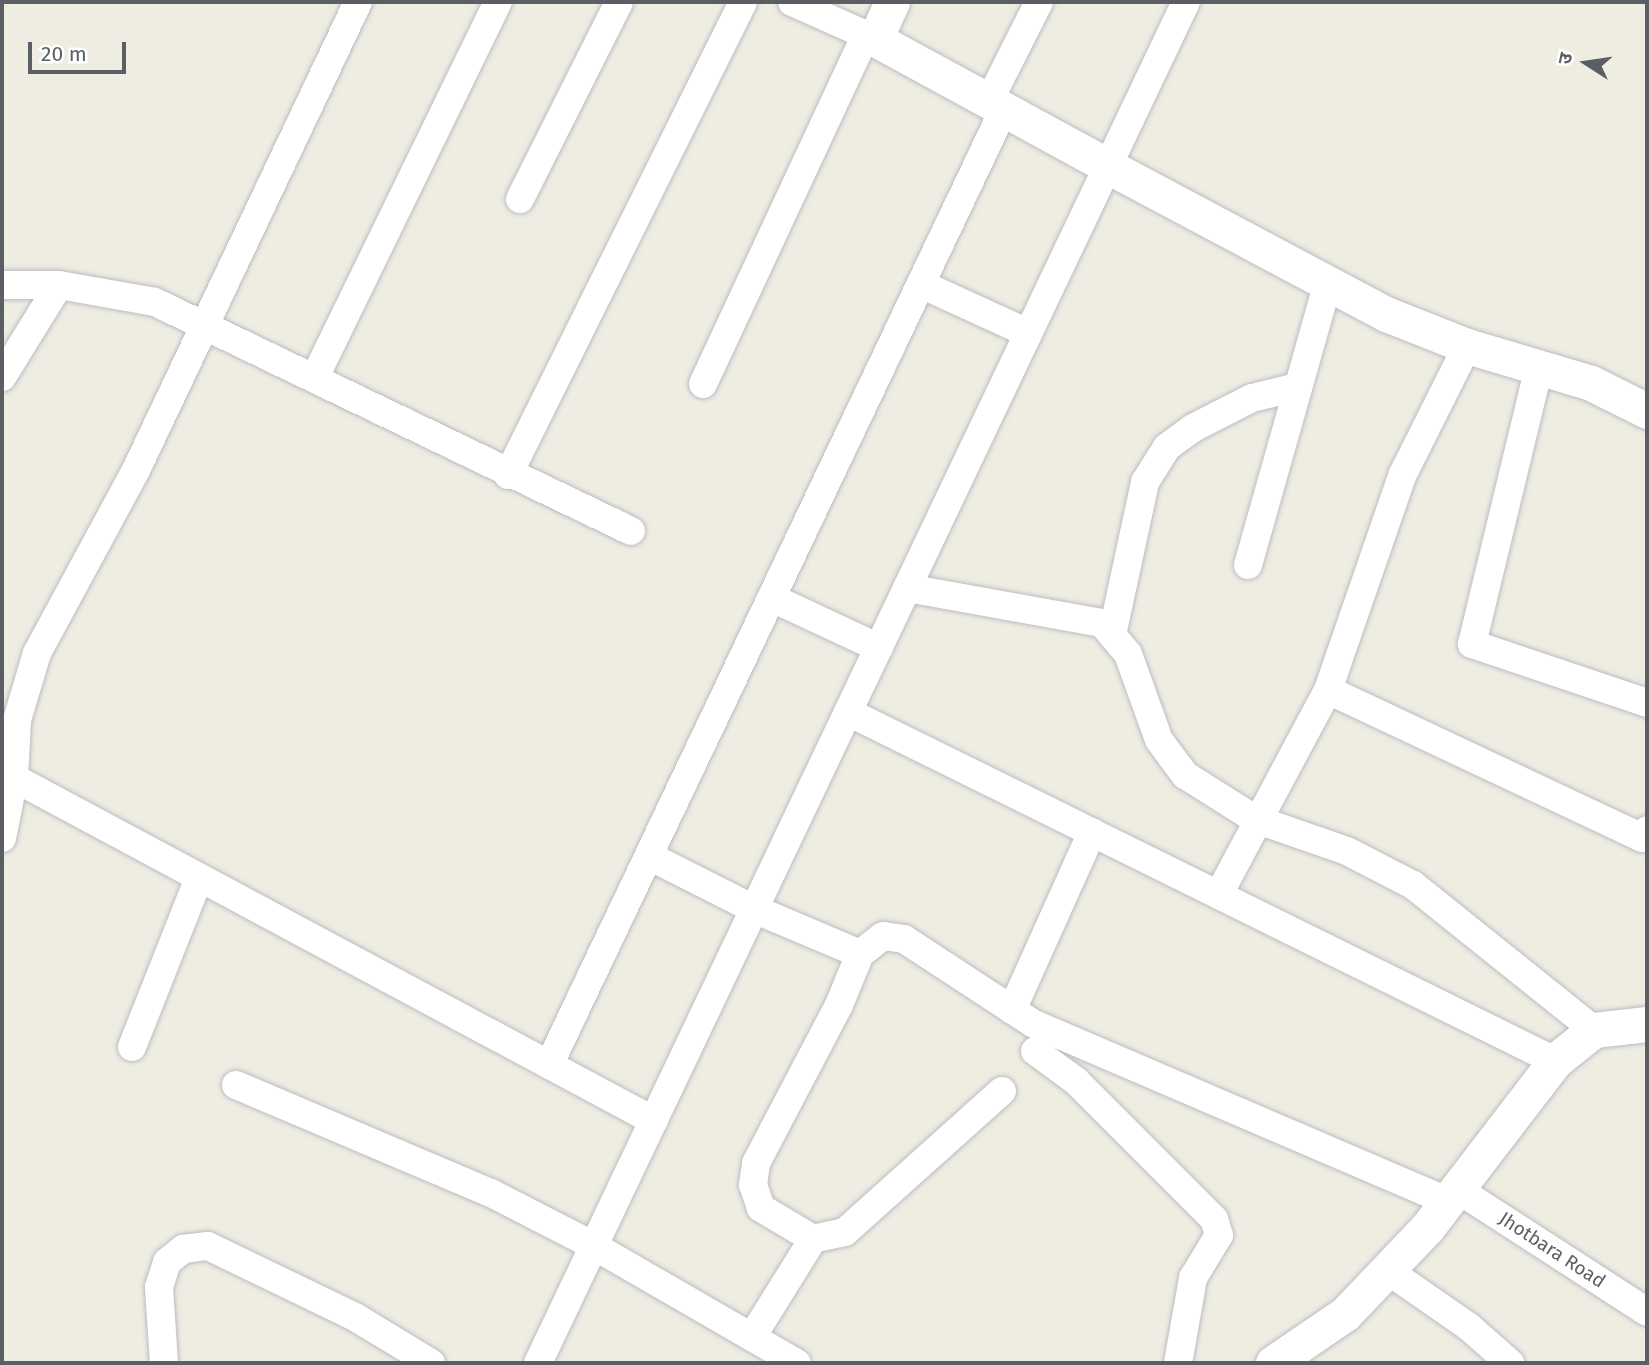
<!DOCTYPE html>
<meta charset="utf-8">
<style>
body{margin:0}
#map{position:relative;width:1649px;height:1365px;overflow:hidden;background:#efede2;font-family:"Fira Sans","Noto Sans Devanagari",sans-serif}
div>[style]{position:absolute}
.roads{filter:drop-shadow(0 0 2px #babdc3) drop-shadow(0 0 2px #babdc3)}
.minor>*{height:28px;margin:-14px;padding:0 14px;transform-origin:14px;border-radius:14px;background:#fff}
.tertiary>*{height:35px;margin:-17.5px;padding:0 17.5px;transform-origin:17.5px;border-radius:17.5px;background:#fff}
span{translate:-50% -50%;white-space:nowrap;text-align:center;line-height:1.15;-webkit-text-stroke:7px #fff;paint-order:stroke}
.street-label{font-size:19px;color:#5b5f65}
.frame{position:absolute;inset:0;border:4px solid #5b5f65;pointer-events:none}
.north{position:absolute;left:1551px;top:28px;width:70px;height:70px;-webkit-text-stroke:5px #fff;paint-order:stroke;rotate:282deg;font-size:19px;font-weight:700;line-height:28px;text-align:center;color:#5b5f65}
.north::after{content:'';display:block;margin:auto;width:24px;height:32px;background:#5b5f65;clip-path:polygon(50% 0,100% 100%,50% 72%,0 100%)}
.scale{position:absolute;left:28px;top:42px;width:98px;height:32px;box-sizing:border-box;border:4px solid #5b5f65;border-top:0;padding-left:9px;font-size:21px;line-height:24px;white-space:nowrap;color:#5b5f65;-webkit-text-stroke:5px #fff;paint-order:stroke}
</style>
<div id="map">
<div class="roads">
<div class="minor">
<div style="left:792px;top:2px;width:91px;rotate:24deg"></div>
<div style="left:989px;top:101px;width:111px;rotate:-63.2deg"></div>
<div style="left:520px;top:199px;width:220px;rotate:-63.3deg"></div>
<div style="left:921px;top:284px;width:118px;rotate:24.6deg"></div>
<div style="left:2px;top:285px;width:57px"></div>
<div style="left:59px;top:285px;width:97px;rotate:10deg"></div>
<div style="left:155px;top:302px;width:528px;rotate:25.69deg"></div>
<div style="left:1539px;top:367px;width:285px;rotate:103.6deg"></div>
<div style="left:1472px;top:644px;width:185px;rotate:18.6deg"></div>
<div style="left:2px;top:377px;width:108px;rotate:-58.2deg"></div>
<div style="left:315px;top:377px;width:417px;rotate:-64deg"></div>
<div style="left:703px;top:384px;width:385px;rotate:-65deg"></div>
<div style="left:508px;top:475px;width:528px;rotate:-63.58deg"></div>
<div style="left:1248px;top:565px;width:293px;rotate:-74.2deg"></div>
<div style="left:907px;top:588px;width:198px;rotate:10.2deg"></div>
<div style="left:1102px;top:623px;width:40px;rotate:50deg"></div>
<div style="left:1128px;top:654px;width:91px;rotate:70.2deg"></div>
<div style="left:1159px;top:740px;width:44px;rotate:53.4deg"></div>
<div style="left:1185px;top:775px;width:83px;rotate:32.2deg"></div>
<div style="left:1255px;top:819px;width:97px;rotate:19.2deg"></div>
<div style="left:1347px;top:851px;width:74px;rotate:27.3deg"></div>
<div style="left:1413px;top:885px;width:232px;rotate:38.7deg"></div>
<div style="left:772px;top:598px;width:118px;rotate:25deg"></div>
<div style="left:1112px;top:635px;width:157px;rotate:-77.8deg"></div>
<div style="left:1145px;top:482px;width:41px;rotate:-57.8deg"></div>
<div style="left:1167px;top:447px;width:32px;rotate:-36deg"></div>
<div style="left:1193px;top:428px;width:66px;rotate:-27deg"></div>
<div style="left:1252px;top:398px;width:46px;rotate:-13.7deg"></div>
<div style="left:1328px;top:690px;width:347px;rotate:25.2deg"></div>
<div style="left:1642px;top:838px;width:9px;rotate:-58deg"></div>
<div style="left:848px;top:712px;width:788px;rotate:26.27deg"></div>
<div style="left:14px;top:778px;width:726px;rotate:28.19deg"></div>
<div style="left:2px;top:838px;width:61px;rotate:-78.7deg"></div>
<div style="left:14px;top:778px;width:58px;rotate:-87deg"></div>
<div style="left:17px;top:720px;width:70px;rotate:-73.4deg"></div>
<div style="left:37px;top:653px;width:208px;rotate:-61.6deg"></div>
<div style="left:136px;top:470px;width:518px;rotate:-64.62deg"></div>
<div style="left:649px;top:856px;width:118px;rotate:26.8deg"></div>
<div style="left:754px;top:909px;width:115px;rotate:23deg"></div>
<div style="left:1219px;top:894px;width:231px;rotate:-61.9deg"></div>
<div style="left:1328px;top:690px;width:229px;rotate:-70.9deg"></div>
<div style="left:1403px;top:474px;width:143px;rotate:-63.4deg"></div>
<div style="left:1012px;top:1010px;width:195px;rotate:-65.8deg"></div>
<div style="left:132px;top:1047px;width:182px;rotate:-68.4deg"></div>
<div style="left:1035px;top:1051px;width:51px;rotate:36.2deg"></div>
<div style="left:1076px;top:1081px;width:195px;rotate:45deg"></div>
<div style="left:1214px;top:1219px;width:17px;rotate:73deg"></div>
<div style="left:1219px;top:1235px;width:50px;rotate:121.2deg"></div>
<div style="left:1193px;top:1278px;width:86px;rotate:100deg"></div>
<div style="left:549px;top:1065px;width:1059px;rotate:-64.55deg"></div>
<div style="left:236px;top:1085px;width:277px;rotate:23deg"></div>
<div style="left:491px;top:1193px;width:116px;rotate:27.2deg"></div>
<div style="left:594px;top:1246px;width:234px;rotate:30deg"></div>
<div style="left:1002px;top:1091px;width:211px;rotate:138.1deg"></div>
<div style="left:845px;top:1232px;width:33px;rotate:168deg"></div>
<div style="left:813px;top:1239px;width:61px;rotate:-149.2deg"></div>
<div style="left:761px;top:1208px;width:24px;rotate:-109deg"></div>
<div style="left:753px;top:1185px;width:22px;rotate:-82deg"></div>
<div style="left:756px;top:1163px;width:178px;rotate:-62.3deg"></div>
<div style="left:839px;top:1005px;width:55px;rotate:-67.6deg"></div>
<div style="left:860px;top:954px;width:29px;rotate:-38deg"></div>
<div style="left:883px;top:936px;width:21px;rotate:8deg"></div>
<div style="left:904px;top:939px;width:155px;rotate:33.2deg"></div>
<div style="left:1034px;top:1024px;width:449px;rotate:23.2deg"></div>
<div style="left:1457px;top:1189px;width:226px;rotate:32.9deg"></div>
<div style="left:1387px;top:1270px;width:100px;rotate:34.8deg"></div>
<div style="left:1469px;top:1327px;width:55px;rotate:41.3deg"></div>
<div style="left:752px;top:1337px;width:115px;rotate:-58.1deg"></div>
<div style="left:164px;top:1363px;width:76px;rotate:-93.8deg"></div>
<div style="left:159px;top:1287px;width:26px;rotate:-72deg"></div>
<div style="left:167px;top:1262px;width:21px;rotate:-39deg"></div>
<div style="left:183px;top:1249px;width:25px;rotate:-7deg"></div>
<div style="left:208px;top:1246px;width:163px;rotate:25.8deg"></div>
<div style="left:355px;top:1317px;width:89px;rotate:31.2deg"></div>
<div style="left:538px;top:1363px;width:1507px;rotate:-64.54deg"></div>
</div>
<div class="tertiary">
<div style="left:892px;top:2px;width:41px;rotate:114.7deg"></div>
<div style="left:875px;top:39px;width:273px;rotate:28.6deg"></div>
<div style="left:1115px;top:170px;width:307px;rotate:28deg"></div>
<div style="left:1386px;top:314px;width:87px;rotate:21.6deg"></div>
<div style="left:1467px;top:346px;width:129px;rotate:16.6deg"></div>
<div style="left:1591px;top:383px;width:63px;rotate:26.6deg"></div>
<div style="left:1273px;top:1363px;width:87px;rotate:-34.2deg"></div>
<div style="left:1345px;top:1314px;width:119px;rotate:-46.4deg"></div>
<div style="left:1427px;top:1228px;width:210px;rotate:-52.5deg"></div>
<div style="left:1555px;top:1061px;width:50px;rotate:-38.5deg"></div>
<div style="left:1594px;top:1030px;width:53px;rotate:-6.5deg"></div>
</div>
</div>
<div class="street-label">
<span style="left:1552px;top:1250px;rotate:33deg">Jhotbara Road</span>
</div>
<div class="frame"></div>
<div class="north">उ</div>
<div class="scale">20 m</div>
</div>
